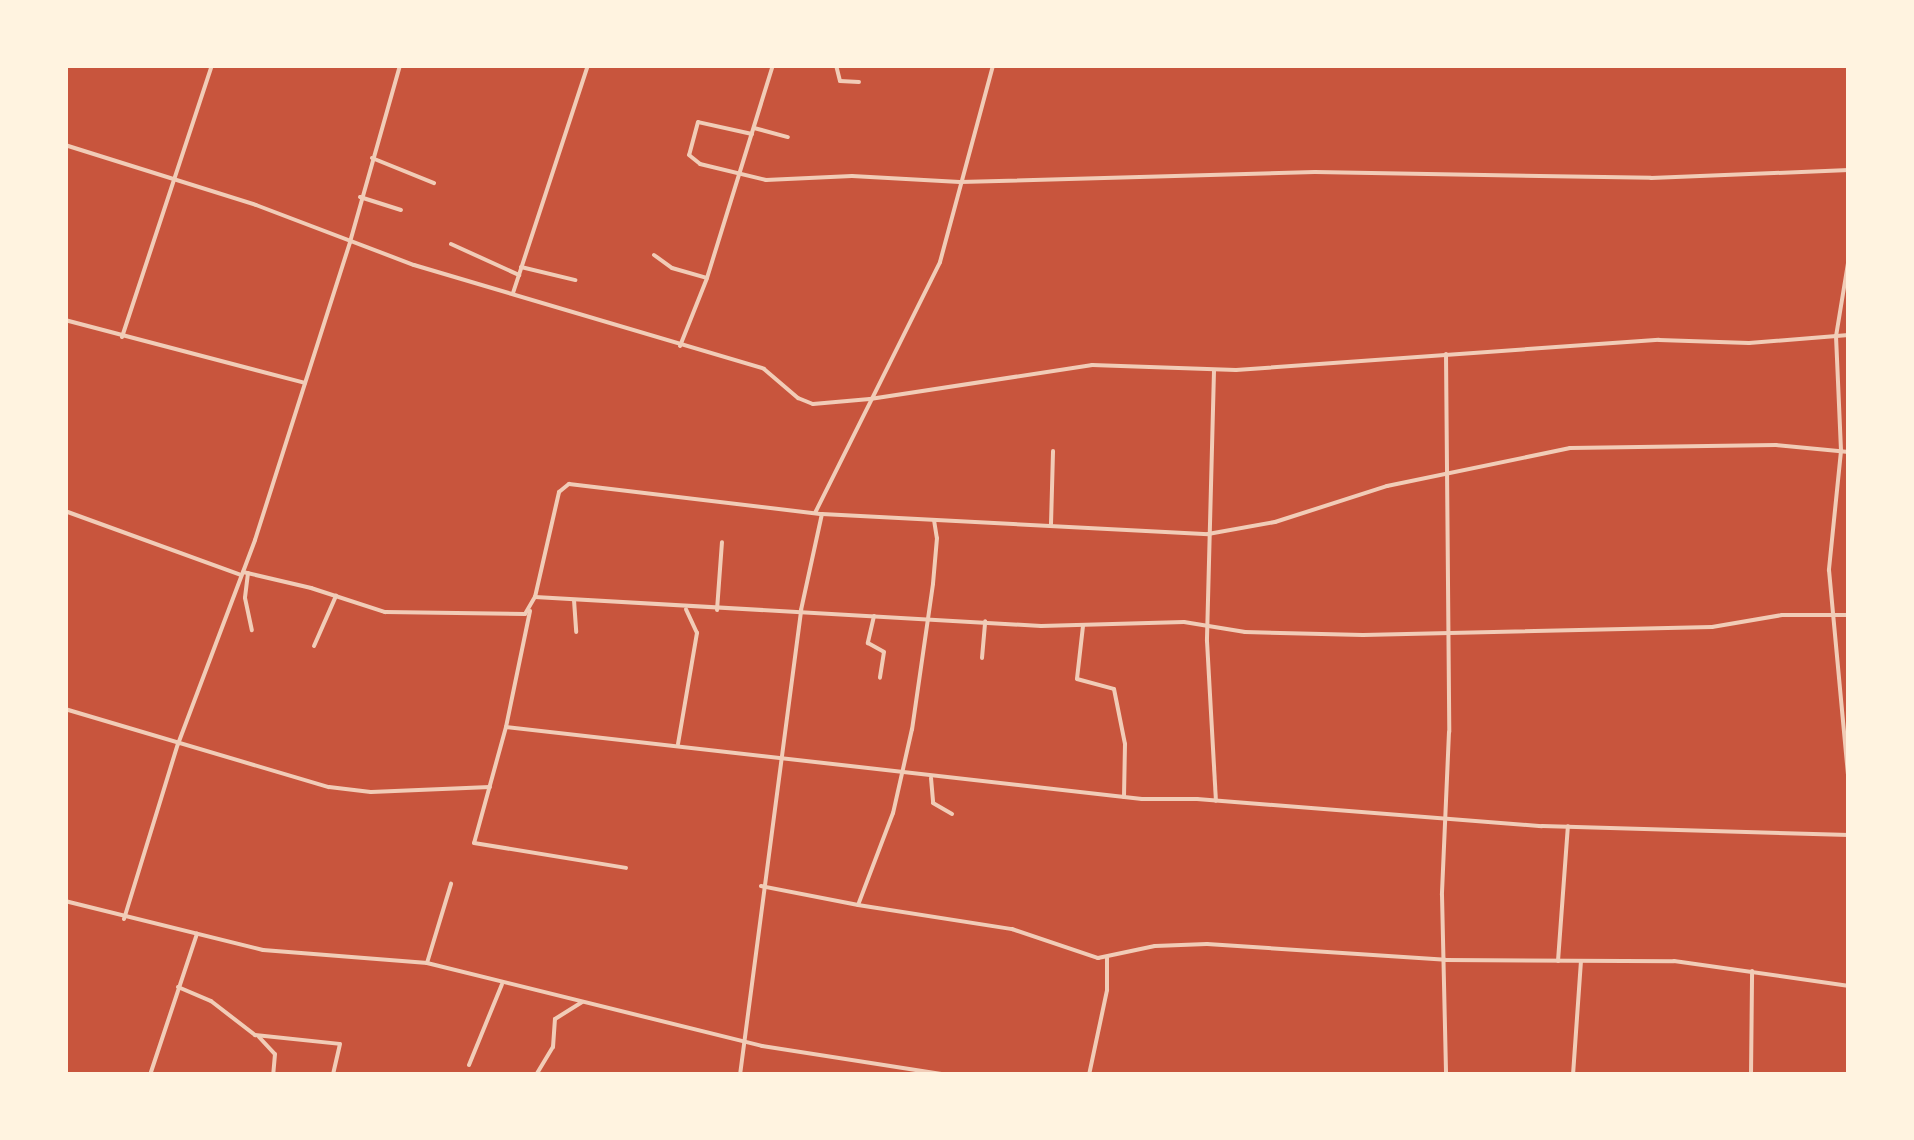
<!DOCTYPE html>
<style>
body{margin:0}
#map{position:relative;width:1914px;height:1140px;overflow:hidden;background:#c8553d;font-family:"Open Sans",sans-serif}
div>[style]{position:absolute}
.minor>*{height:4px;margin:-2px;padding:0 2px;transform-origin:2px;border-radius:2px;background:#f1ccb7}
span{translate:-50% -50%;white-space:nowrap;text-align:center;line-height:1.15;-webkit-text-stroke:10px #fff3e0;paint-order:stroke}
.frame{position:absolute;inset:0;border:68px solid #fff3e0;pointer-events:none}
</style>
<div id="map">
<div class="minor">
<div style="left:836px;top:65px;width:16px;rotate:76deg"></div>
<div style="left:840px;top:81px;width:19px;rotate:3deg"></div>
<div style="left:754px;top:128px;width:35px;rotate:15deg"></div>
<div style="left:752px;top:134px;width:55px;rotate:-167.5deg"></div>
<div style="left:698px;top:122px;width:34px;rotate:105deg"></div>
<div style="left:689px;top:155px;width:14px;rotate:39deg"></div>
<div style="left:700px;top:164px;width:68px;rotate:13.6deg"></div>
<div style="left:766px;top:180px;width:86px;rotate:-2.7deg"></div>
<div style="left:852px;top:176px;width:108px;rotate:3.2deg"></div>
<div style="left:960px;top:182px;width:355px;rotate:-1.6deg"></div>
<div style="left:1315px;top:172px;width:336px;rotate:1deg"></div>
<div style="left:1651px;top:178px;width:198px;rotate:-2.3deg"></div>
<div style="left:65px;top:145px;width:200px;rotate:17.4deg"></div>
<div style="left:256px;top:205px;width:169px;rotate:20.8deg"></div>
<div style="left:414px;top:265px;width:365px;rotate:16.5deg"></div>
<div style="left:764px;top:369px;width:45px;rotate:40.5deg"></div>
<div style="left:798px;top:398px;width:16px;rotate:22deg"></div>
<div style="left:813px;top:404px;width:57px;rotate:-5deg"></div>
<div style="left:870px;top:399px;width:225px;rotate:-8.7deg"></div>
<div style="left:1092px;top:365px;width:144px;rotate:2deg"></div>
<div style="left:1236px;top:370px;width:424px;rotate:-4.1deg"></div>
<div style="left:1659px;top:340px;width:90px;rotate:1.9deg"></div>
<div style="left:1749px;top:343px;width:100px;rotate:-4.6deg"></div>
<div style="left:372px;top:158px;width:67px;rotate:22deg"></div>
<div style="left:360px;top:197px;width:43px;rotate:17.6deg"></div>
<div style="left:451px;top:244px;width:75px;rotate:24.5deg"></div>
<div style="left:654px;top:255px;width:22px;rotate:36deg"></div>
<div style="left:672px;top:268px;width:36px;rotate:16deg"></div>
<div style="left:1849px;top:257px;width:80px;rotate:99.3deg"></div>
<div style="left:1836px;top:336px;width:115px;rotate:87.5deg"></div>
<div style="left:1841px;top:451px;width:120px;rotate:95.8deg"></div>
<div style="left:1829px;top:570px;width:217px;rotate:84.7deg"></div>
<div style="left:521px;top:267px;width:56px;rotate:13.5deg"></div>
<div style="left:513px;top:293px;width:240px;rotate:-71.8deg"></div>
<div style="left:65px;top:320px;width:248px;rotate:14.7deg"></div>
<div style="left:122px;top:337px;width:287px;rotate:-71.7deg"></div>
<div style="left:680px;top:346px;width:73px;rotate:-68.3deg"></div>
<div style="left:707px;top:278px;width:223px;rotate:-72.8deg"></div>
<div style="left:1446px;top:354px;width:378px;rotate:89.5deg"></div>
<div style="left:1449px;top:732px;width:163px;rotate:92.5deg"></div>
<div style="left:1442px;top:895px;width:180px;rotate:88.7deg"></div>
<div style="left:1214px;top:371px;width:270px;rotate:91.5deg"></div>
<div style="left:1207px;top:641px;width:160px;rotate:86.8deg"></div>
<div style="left:65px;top:511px;width:187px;rotate:20deg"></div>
<div style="left:815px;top:513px;width:280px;rotate:-63.5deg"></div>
<div style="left:940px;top:262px;width:204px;rotate:-74.9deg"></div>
<div style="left:934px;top:520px;width:18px;rotate:81deg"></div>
<div style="left:937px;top:538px;width:46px;rotate:95deg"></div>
<div style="left:933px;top:584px;width:147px;rotate:98.2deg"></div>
<div style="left:912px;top:729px;width:86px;rotate:102.7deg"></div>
<div style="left:893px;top:813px;width:98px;rotate:110.8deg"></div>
<div style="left:858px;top:905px;width:156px;rotate:8.9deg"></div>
<div style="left:1012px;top:929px;width:91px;rotate:18.6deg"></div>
<div style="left:1098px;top:958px;width:58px;rotate:-11.9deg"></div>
<div style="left:1155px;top:946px;width:52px;rotate:-2.2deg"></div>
<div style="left:1207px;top:944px;width:239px;rotate:3.8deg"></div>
<div style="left:1445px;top:960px;width:229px;rotate:0.3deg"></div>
<div style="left:1674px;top:961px;width:177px;rotate:8.1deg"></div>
<div style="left:1051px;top:524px;width:73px;rotate:-88.4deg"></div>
<div style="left:243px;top:572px;width:70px;rotate:13.2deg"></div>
<div style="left:311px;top:588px;width:78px;rotate:18deg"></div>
<div style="left:385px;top:612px;width:140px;rotate:0.8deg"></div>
<div style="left:525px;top:614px;width:20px;rotate:-60deg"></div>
<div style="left:535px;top:597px;width:108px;rotate:-77.1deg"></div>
<div style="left:559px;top:492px;width:13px;rotate:-39deg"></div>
<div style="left:569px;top:484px;width:255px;rotate:6.8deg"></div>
<div style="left:822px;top:514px;width:387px;rotate:3deg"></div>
<div style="left:1208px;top:534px;width:68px;rotate:-10.2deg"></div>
<div style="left:1275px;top:522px;width:118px;rotate:-17.8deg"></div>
<div style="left:1387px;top:486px;width:187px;rotate:-11.7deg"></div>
<div style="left:1570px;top:448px;width:206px;rotate:-0.8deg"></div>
<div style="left:1776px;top:445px;width:73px;rotate:5.5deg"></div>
<div style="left:248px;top:573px;width:25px;rotate:97deg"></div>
<div style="left:245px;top:598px;width:33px;rotate:78deg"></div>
<div style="left:535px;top:597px;width:507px;rotate:3.28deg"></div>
<div style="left:1041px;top:626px;width:143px;rotate:-1.6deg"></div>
<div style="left:1184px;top:622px;width:62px;rotate:9.3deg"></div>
<div style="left:1245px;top:632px;width:118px;rotate:1.5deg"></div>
<div style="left:1363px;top:635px;width:349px;rotate:-1.3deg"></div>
<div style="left:1712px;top:627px;width:71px;rotate:-9.7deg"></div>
<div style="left:1782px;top:615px;width:67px"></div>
<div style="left:574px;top:600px;width:32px;rotate:86deg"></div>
<div style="left:717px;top:610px;width:68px;rotate:-85.8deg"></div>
<div style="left:530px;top:611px;width:118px;rotate:101.7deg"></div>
<div style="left:506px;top:727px;width:120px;rotate:105.4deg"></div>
<div style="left:474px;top:843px;width:154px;rotate:9.3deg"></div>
<div style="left:874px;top:616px;width:28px;rotate:103deg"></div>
<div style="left:868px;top:643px;width:18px;rotate:29deg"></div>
<div style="left:884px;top:652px;width:26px;rotate:99deg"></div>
<div style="left:1083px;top:626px;width:53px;rotate:96.5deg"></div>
<div style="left:1077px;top:679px;width:38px;rotate:15deg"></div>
<div style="left:1114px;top:689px;width:56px;rotate:78.7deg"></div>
<div style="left:1125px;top:744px;width:53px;rotate:91.1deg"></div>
<div style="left:314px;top:646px;width:55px;rotate:-66.3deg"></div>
<div style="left:982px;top:658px;width:37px;rotate:-85deg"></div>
<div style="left:65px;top:709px;width:275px;rotate:16.5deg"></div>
<div style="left:329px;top:787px;width:42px;rotate:6.8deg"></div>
<div style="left:371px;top:792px;width:119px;rotate:-2.4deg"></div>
<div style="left:506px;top:727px;width:640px;rotate:6.46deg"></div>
<div style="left:1142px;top:799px;width:55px"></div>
<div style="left:1197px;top:799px;width:346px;rotate:4.5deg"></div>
<div style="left:1542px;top:826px;width:307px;rotate:1.7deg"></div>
<div style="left:678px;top:744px;width:113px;rotate:-80.3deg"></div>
<div style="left:697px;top:633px;width:26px;rotate:-115deg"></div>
<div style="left:931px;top:778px;width:25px;rotate:85deg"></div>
<div style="left:933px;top:803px;width:22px;rotate:30deg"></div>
<div style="left:761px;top:886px;width:99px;rotate:11.1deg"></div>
<div style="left:65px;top:901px;width:204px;rotate:13.9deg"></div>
<div style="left:263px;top:950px;width:165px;rotate:4.5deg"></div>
<div style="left:427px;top:963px;width:345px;rotate:13.9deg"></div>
<div style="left:762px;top:1046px;width:188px;rotate:8.9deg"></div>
<div style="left:124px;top:919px;width:183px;rotate:-72.9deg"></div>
<div style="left:178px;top:744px;width:218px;rotate:-69.3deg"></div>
<div style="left:255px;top:540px;width:313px;rotate:-72.3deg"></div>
<div style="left:350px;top:242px;width:184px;rotate:-74.2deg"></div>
<div style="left:1558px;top:961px;width:135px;rotate:-85.8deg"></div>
<div style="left:427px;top:963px;width:83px;rotate:-73.1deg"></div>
<div style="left:178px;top:987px;width:36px;rotate:23deg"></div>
<div style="left:211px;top:1001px;width:56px;rotate:37.7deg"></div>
<div style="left:255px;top:1035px;width:85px;rotate:6deg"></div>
<div style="left:340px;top:1044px;width:32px;rotate:103deg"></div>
<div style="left:259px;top:1037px;width:23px;rotate:47deg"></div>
<div style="left:275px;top:1054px;width:21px;rotate:95deg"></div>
<div style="left:469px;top:1065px;width:87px;rotate:-67.8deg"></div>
<div style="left:150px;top:1075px;width:149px;rotate:-71.6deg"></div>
<div style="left:536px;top:1075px;width:33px;rotate:-59deg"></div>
<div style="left:553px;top:1047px;width:28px;rotate:-86deg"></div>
<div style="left:555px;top:1019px;width:32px;rotate:-32deg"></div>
<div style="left:740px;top:1075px;width:469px;rotate:-82.5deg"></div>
<div style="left:801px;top:610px;width:98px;rotate:-77.7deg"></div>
<div style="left:1089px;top:1075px;width:87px;rotate:-78deg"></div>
<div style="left:1107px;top:990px;width:32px;rotate:-90deg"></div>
<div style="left:1573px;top:1075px;width:114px;rotate:-86deg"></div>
<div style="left:1751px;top:1075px;width:104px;rotate:-89.4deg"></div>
</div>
<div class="frame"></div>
</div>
